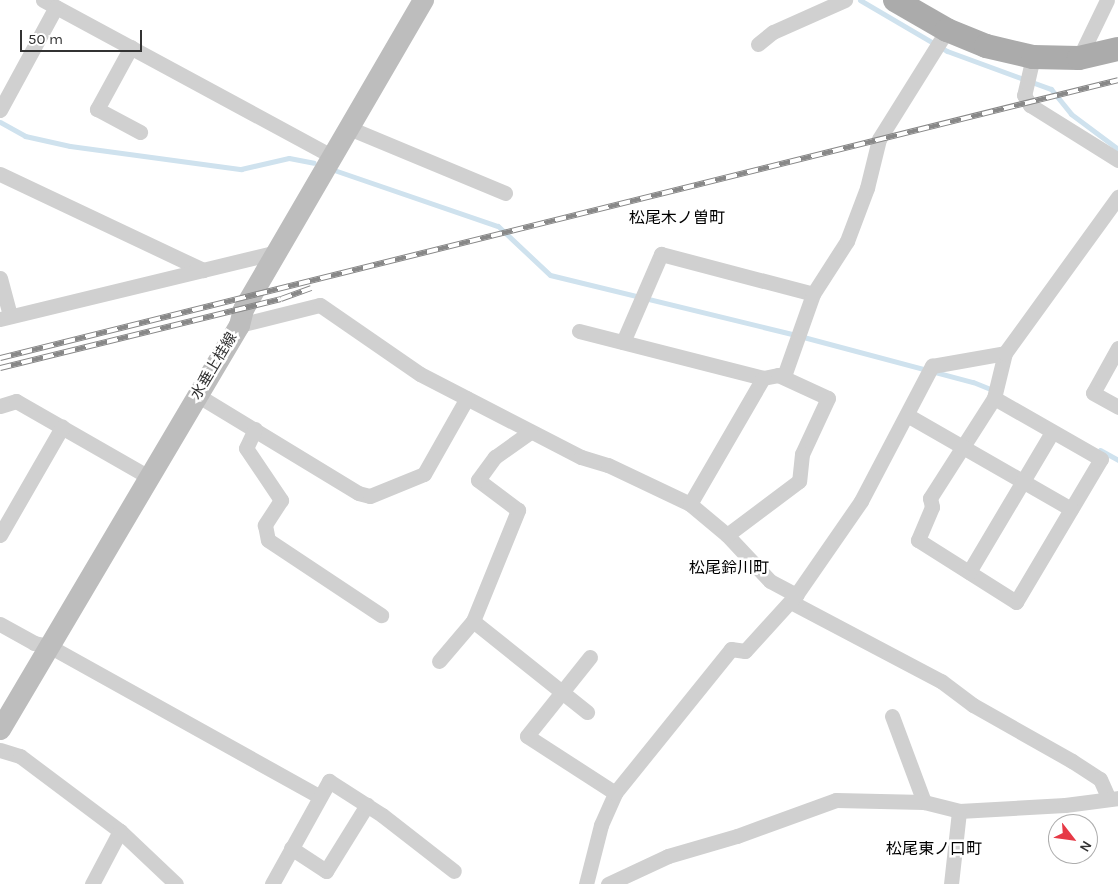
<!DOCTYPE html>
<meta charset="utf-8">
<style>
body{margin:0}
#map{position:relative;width:1118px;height:884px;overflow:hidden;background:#fff;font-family:Karla,"Noto Sans JP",sans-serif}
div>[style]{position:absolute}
.stream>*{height:5px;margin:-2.5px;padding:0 2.5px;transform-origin:2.5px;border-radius:2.5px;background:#cfe2ee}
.minor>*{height:15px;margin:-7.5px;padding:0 7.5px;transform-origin:7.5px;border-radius:7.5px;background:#d0d0d0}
.secondary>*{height:21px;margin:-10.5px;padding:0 10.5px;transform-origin:10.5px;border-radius:10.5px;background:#bdbdbd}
.primary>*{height:24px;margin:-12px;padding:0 12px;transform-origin:12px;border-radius:12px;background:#ababab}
.rail>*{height:5.5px;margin-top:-2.75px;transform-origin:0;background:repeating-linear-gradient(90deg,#fff 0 11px,#888 0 22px);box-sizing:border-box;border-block:1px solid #888}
span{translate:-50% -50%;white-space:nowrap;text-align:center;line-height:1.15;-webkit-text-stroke:5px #fff;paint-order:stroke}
.street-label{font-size:15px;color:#333}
.neighbourhood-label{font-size:16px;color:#000}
.north{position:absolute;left:1048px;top:814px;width:50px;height:50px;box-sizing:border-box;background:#fff;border:1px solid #adadad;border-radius:50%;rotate:120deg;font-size:14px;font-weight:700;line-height:20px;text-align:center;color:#333}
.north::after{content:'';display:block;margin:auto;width:18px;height:22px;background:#e63946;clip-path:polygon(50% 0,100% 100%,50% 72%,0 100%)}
.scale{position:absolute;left:20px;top:30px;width:122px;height:22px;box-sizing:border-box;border:2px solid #333;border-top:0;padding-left:6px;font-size:15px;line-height:18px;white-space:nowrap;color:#333;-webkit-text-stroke:4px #fff;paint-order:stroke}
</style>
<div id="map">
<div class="stream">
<div style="left:860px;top:0;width:101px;rotate:30.4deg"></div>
<div style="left:947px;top:51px;width:111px;rotate:20.1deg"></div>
<div style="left:1051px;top:89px;width:32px;rotate:51deg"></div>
<div style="left:1071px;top:114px;width:59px;rotate:36.7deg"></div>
<div style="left:0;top:122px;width:29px;rotate:29deg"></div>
<div style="left:25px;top:136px;width:46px;rotate:12.5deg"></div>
<div style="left:70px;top:146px;width:173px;rotate:7.7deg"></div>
<div style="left:241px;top:169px;width:49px;rotate:-12.9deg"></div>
<div style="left:289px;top:158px;width:25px;rotate:11deg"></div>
<div style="left:334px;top:170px;width:173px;rotate:18.9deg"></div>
<div style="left:498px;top:226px;width:71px;rotate:43.3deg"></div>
<div style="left:550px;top:275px;width:249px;rotate:13.7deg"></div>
<div style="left:792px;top:334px;width:187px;rotate:14.9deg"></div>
<div style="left:973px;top:382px;width:24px;rotate:22deg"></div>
<div style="left:1100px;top:450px;width:21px;rotate:29deg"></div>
</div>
<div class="minor">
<div style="left:43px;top:0;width:328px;rotate:28.4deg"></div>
<div style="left:758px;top:44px;width:19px;rotate:-39deg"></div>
<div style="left:773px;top:32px;width:79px;rotate:-24deg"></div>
<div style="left:131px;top:47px;width:71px;rotate:118.7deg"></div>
<div style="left:97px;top:109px;width:49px;rotate:28.1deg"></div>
<div style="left:1033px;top:57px;width:39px;rotate:103deg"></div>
<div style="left:1024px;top:95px;width:12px;rotate:59deg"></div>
<div style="left:1030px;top:105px;width:104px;rotate:32deg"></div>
<div style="left:1079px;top:58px;width:64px;rotate:-64.2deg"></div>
<div style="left:0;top:110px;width:117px;rotate:-61.5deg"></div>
<div style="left:349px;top:128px;width:169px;rotate:22.6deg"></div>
<div style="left:0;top:174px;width:225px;rotate:25.3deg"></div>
<div style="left:0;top:278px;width:39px;rotate:75deg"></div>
<div style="left:0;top:319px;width:284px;rotate:-13.6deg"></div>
<div style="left:239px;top:325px;width:83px;rotate:-13.9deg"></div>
<div style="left:320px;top:305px;width:121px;rotate:34.6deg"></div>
<div style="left:420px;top:374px;width:181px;rotate:27.3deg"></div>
<div style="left:581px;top:457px;width:28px;rotate:17deg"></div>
<div style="left:608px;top:465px;width:91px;rotate:25.4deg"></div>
<div style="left:690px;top:504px;width:48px;rotate:40deg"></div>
<div style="left:727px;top:535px;width:63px;rotate:46.9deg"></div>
<div style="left:770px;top:581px;width:30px;rotate:28deg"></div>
<div style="left:579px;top:331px;width:190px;rotate:14.3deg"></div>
<div style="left:763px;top:378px;width:15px;rotate:-11deg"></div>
<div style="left:778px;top:375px;width:55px;rotate:24.7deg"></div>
<div style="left:828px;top:398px;width:62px;rotate:114.9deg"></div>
<div style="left:802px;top:454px;width:27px;rotate:96deg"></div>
<div style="left:799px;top:481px;width:90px;rotate:143.1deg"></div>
<div style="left:623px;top:342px;width:96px;rotate:-66.6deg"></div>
<div style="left:661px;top:254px;width:157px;rotate:14.7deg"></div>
<div style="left:1118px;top:348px;width:51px;rotate:119.1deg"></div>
<div style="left:1093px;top:393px;width:29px;rotate:29deg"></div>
<div style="left:784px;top:376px;width:87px;rotate:-70.5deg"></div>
<div style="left:813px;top:294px;width:63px;rotate:-57.3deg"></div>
<div style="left:847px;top:241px;width:57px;rotate:-69.3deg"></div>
<div style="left:867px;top:188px;width:50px;rotate:-76.2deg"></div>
<div style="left:879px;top:139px;width:128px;rotate:-58deg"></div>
<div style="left:197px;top:395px;width:188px;rotate:31.3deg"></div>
<div style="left:358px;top:493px;width:12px;rotate:14deg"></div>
<div style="left:370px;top:496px;width:58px;rotate:-22.2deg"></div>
<div style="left:424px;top:474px;width:87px;rotate:-60.5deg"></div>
<div style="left:994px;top:398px;width:119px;rotate:122.6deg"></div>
<div style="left:930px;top:498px;width:9px;rotate:77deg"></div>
<div style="left:932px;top:507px;width:36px;rotate:113deg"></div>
<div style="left:918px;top:540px;width:116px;rotate:32.3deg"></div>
<div style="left:1016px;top:602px;width:166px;rotate:-59.3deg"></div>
<div style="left:1101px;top:459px;width:123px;rotate:-150.3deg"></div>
<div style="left:994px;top:398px;width:46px;rotate:-76.3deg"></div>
<div style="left:0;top:406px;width:17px;rotate:-17deg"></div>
<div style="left:16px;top:401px;width:151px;rotate:29.8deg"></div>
<div style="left:907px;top:415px;width:189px;rotate:29.8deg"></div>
<div style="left:255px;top:429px;width:21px;rotate:115deg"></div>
<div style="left:246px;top:448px;width:63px;rotate:56.1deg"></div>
<div style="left:281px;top:500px;width:30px;rotate:123deg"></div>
<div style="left:265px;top:525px;width:15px;rotate:79deg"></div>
<div style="left:268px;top:540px;width:136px;rotate:33.6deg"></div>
<div style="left:690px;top:504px;width:146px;rotate:-59.9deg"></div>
<div style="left:0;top:535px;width:125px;rotate:-60.1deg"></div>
<div style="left:969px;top:572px;width:163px;rotate:-59.3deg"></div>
<div style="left:791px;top:602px;width:170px;rotate:27.8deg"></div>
<div style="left:941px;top:681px;width:40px;rotate:37deg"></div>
<div style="left:973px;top:705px;width:114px;rotate:29.5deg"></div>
<div style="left:1072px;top:761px;width:33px;rotate:33deg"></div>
<div style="left:1100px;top:779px;width:20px;rotate:66deg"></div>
<div style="left:473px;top:621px;width:146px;rotate:38.6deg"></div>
<div style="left:0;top:624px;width:39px;rotate:29deg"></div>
<div style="left:34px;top:643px;width:15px;rotate:11deg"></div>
<div style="left:49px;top:646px;width:310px;rotate:29.1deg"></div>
<div style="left:590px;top:657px;width:101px;rotate:128.6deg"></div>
<div style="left:527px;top:736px;width:105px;rotate:32.9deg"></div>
<div style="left:439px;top:661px;width:52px;rotate:-49.6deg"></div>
<div style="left:473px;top:621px;width:120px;rotate:-67.9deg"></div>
<div style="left:518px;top:510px;width:50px;rotate:-143.1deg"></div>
<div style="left:478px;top:480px;width:29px;rotate:-54deg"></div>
<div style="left:495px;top:457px;width:43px;rotate:-35.5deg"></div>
<div style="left:892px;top:716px;width:92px;rotate:69.6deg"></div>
<div style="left:0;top:750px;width:21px;rotate:17deg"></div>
<div style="left:20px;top:756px;width:125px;rotate:36.9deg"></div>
<div style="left:120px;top:831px;width:77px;rotate:43.4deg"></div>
<div style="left:291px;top:848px;width:42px;rotate:33.3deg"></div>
<div style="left:326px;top:871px;width:78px;rotate:-58.2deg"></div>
<div style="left:92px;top:884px;width:60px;rotate:-62.2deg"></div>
<div style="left:272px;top:884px;width:118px;rotate:-61deg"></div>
<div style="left:329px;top:781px;width:63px;rotate:32.7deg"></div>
<div style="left:382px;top:815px;width:91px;rotate:37.9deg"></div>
<div style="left:586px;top:884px;width:61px;rotate:-75.7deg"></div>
<div style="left:601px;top:825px;width:35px;rotate:-66deg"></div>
<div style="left:615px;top:793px;width:185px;rotate:-51.1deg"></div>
<div style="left:731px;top:649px;width:14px;rotate:8deg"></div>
<div style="left:745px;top:651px;width:76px;rotate:-47.7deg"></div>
<div style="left:796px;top:595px;width:114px;rotate:-55.3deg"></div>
<div style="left:861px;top:501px;width:153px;rotate:-62.3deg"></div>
<div style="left:932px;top:366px;width:74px;rotate:-10.1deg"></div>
<div style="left:1005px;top:353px;width:193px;rotate:-54.1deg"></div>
<div style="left:608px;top:884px;width:66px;rotate:-25deg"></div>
<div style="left:668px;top:856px;width:72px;rotate:-16.2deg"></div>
<div style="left:737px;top:836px;width:105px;rotate:-20deg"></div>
<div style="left:836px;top:800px;width:88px;rotate:1.3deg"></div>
<div style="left:924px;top:802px;width:36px;rotate:14deg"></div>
<div style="left:959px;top:811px;width:106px;rotate:-3.2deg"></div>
<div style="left:1065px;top:805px;width:53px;rotate:-7.5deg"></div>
<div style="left:951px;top:884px;width:73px;rotate:-83.7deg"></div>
</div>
<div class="secondary">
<div style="left:0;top:729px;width:469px;rotate:-59.4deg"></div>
<div style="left:239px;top:325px;width:16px;rotate:-76deg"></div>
<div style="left:243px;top:309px;width:358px;rotate:-59.8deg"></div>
</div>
<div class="primary">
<div style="left:895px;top:0;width:60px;rotate:30deg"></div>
<div style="left:947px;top:30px;width:42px;rotate:22.3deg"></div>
<div style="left:986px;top:46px;width:48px;rotate:13.2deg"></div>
<div style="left:1033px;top:57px;width:46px;rotate:1.2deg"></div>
<div style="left:1079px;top:58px;width:40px;rotate:-13deg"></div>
</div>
<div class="rail">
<div style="left:0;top:358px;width:1152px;rotate:-13.96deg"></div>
<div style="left:0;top:368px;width:289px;rotate:-13.8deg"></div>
<div style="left:281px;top:299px;width:32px;rotate:-20deg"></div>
</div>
<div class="street-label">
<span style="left:214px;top:366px;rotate:-59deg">水垂上桂線</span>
</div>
<div class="neighbourhood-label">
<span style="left:677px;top:218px">松尾木ノ曽町</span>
<span style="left:729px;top:568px">松尾鈴川町</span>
<span style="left:934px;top:849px">松尾東ノ口町</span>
</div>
<div class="north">N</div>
<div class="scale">50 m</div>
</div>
